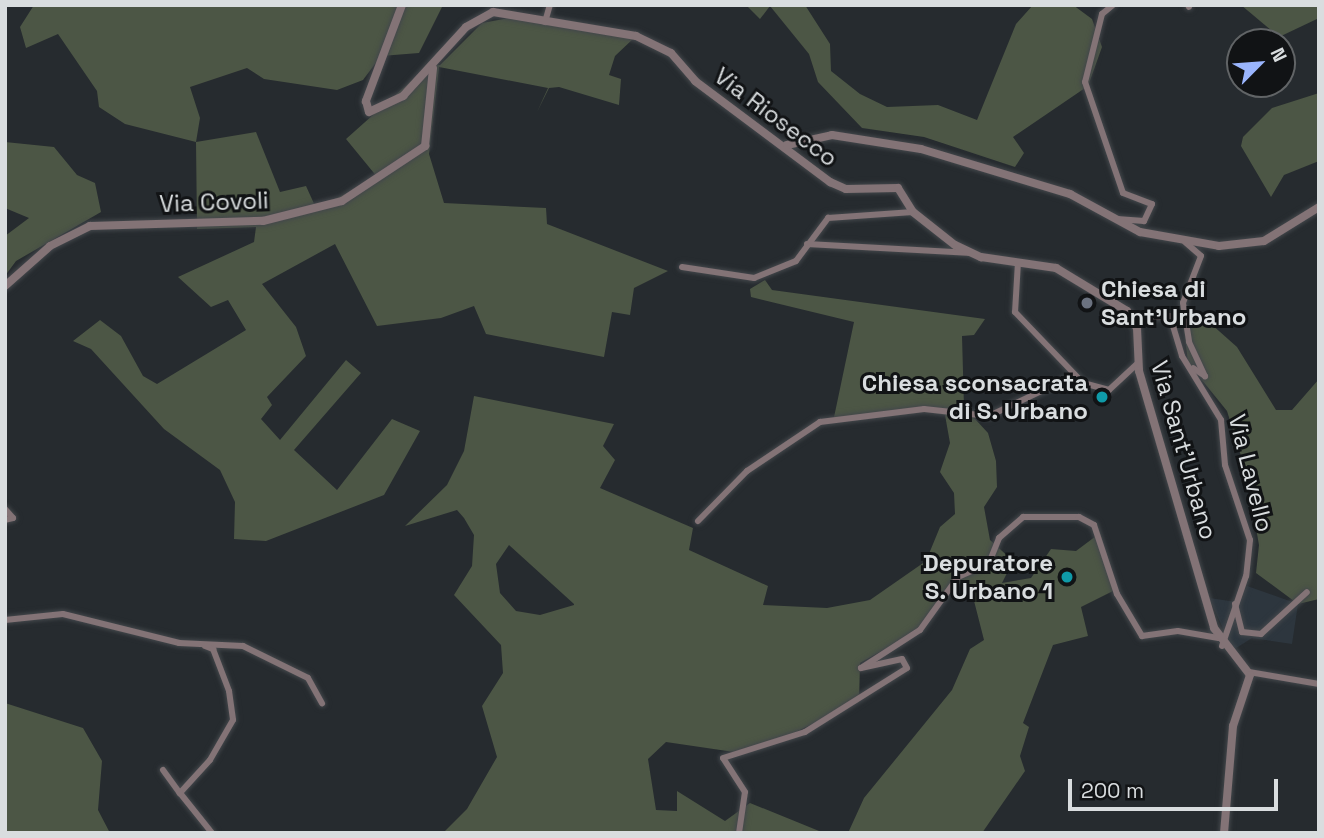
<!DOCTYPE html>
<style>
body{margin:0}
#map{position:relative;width:1324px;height:838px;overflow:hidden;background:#262b2f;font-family:"Space Grotesk",sans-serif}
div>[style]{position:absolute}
.built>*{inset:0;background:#2d363e}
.green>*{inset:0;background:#4c5645}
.roads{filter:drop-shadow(0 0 2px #43474b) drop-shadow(0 0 2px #43474b)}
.minor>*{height:6px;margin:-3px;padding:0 3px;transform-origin:3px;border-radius:3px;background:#837376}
.tertiary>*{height:8px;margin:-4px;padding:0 4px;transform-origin:4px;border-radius:4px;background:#837376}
.dots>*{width:19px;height:19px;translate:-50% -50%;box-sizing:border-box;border:4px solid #111315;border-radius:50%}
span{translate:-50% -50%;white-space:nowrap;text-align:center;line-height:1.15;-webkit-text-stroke:6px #111315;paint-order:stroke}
.street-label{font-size:24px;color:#d9dddf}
.poi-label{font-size:24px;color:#d9dddf;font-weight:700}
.left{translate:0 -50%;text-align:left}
.right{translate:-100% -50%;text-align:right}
.frame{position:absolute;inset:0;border:7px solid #d9dddf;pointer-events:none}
.north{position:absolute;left:1226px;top:28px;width:70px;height:70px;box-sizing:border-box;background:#111315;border:2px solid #616466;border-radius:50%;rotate:65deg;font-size:19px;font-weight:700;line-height:28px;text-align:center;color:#d9dddf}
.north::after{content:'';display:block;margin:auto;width:24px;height:32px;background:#9ab5fd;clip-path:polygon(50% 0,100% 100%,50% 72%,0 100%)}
.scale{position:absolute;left:1068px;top:779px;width:210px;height:32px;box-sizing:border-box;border:4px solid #d9dddf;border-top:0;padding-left:9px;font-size:21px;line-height:24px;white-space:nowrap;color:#d9dddf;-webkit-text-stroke:5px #111315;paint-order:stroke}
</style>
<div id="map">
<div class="built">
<div style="clip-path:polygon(1247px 586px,1298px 604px,1292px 644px,1252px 638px,1233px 650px,1209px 598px,1237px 602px)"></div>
</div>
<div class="green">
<div style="clip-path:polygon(34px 5px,443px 5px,419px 53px,381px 56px,363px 80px,337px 90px,264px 79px,247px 68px,190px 87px,200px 118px,196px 142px,256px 132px,280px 192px,306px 186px,316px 208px,378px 178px,346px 139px,429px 65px,440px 65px,482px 23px,509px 18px,634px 38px,615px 56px,609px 75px,621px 79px,619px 105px,559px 87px,549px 88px,537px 112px,548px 88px,439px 67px,429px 154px,444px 203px,546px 208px,547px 224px,668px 271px,634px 288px,630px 315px,612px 312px,604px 357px,486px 334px,474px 306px,441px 318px,377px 326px,335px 244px,262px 284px,296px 327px,306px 356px,267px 397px,272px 405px,261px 419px,280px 440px,346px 360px,361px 373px,294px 450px,337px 490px,392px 419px,420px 431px,384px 495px,266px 541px,234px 539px,235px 502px,220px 470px,164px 429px,91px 349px,73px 341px,100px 320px,121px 336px,143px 376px,157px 384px,246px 330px,228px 300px,211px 307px,178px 277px,254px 242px,256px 227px,197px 229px,196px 142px,125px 124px,99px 107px,97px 91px,58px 34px,26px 48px,20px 27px)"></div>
<div style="clip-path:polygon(746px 5px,805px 5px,830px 44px,831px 71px,860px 94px,887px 107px,938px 105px,977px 120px,1016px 24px,1033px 5px,1073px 5px,1092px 19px,1102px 47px,1088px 86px,1013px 137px,1024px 153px,1015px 167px,924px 137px,862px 128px,818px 82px,809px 54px,770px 6px,760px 19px)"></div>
<div style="clip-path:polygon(1241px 5px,1319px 5px,1319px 18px,1279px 37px)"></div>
<div style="clip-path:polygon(1319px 93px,1319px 161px,1284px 175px,1271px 197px,1241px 146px,1243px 137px,1272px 108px)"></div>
<div style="clip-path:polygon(5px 142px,54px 147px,77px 175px,95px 183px,101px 212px,16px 261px,5px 276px,5px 236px,29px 218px,5px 208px)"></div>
<div style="clip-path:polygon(evenodd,765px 280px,772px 290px,985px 319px,974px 335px,962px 336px,964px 407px,988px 433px,996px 461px,997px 487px,984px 507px,990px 540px,1013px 561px,1002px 583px,1031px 578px,1051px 549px,1076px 551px,1100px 533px,1117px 589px,1081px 607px,1088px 636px,1053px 645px,1023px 723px,1029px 727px,1020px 756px,1025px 771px,982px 833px,848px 833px,864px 798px,952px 690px,970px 649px,984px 640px,972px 593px,962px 581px,912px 634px,860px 663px,859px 702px,785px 737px,734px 752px,666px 742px,648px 759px,656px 810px,677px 811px,677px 791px,725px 821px,750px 803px,824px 833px,443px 833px,467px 809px,497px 757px,482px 706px,503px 673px,501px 645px,454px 595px,472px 566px,474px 535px,464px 518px,457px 510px,405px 526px,447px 485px,464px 451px,474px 396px,614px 424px,603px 446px,615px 460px,600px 488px,693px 528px,689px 550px,768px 586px,763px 605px,827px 608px,870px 600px,926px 561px,940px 527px,955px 514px,954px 493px,940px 472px,950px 443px,945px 415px,921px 411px,833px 422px,854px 322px,751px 297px,750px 289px,765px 280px,509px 545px,574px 604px,574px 605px,540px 615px,516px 611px,500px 593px,496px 564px,509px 545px)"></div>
<div style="clip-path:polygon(1182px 311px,1201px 315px,1237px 347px,1276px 410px,1292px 410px,1319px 379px,1319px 599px,1298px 604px,1256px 573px,1259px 545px,1246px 472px,1227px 411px,1188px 363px)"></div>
<div style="clip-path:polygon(5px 703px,83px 728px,102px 761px,98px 810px,110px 833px,5px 833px)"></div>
</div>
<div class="roads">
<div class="minor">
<div style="left:1113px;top:5px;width:14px;rotate:141deg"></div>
<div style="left:1102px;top:14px;width:70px;rotate:104deg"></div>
<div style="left:1085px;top:82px;width:117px;rotate:71.1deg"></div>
<div style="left:1123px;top:193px;width:31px;rotate:21deg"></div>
<div style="left:1152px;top:204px;width:19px;rotate:115deg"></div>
<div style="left:1144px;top:221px;width:27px;rotate:-176deg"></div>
<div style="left:1188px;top:5px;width:2px;rotate:63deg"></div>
<div style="left:545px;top:22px;width:18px;rotate:-74deg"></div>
<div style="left:1185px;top:242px;width:21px;rotate:41deg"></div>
<div style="left:1201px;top:256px;width:50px;rotate:111deg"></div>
<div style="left:1183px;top:303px;width:39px;rotate:81deg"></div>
<div style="left:1189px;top:342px;width:38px;rotate:65deg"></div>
<div style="left:1205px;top:376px;width:14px;rotate:-146deg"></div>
<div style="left:807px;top:244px;width:165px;rotate:3.1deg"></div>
<div style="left:1018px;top:262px;width:50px;rotate:93.4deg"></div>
<div style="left:1015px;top:312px;width:98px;rotate:46.2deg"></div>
<div style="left:1083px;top:383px;width:27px;rotate:15deg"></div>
<div style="left:1109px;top:390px;width:40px;rotate:-43deg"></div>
<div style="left:682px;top:267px;width:73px;rotate:8.7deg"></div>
<div style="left:754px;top:278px;width:45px;rotate:-22deg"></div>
<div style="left:796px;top:261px;width:54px;rotate:-53.3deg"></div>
<div style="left:828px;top:218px;width:85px;rotate:-4deg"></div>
<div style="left:1133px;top:318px;width:37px;rotate:-3deg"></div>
<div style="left:1170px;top:316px;width:42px;rotate:73.3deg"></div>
<div style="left:1182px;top:356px;width:75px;rotate:58.6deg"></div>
<div style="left:1221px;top:420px;width:45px;rotate:84.9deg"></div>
<div style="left:1225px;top:465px;width:79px;rotate:71.6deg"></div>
<div style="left:1250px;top:540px;width:36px;rotate:96deg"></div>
<div style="left:1246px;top:576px;width:74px;rotate:108.9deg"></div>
<div style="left:5px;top:509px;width:12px;rotate:48deg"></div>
<div style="left:13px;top:518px;width:8px;rotate:166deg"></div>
<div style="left:698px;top:521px;width:70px;rotate:-45.6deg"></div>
<div style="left:747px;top:471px;width:88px;rotate:-33.9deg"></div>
<div style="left:820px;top:422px;width:105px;rotate:-7.1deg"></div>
<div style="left:924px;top:409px;width:65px;rotate:6.1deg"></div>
<div style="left:989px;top:416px;width:95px;rotate:-25.5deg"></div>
<div style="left:1235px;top:604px;width:29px;rotate:76deg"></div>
<div style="left:1242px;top:632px;width:19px;rotate:6deg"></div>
<div style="left:1261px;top:634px;width:62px;rotate:-42.4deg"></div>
<div style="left:5px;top:620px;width:58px;rotate:-5.9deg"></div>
<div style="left:63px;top:614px;width:120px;rotate:14deg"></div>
<div style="left:179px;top:643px;width:64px;rotate:2.7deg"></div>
<div style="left:243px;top:646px;width:72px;rotate:26.2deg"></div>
<div style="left:308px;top:678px;width:29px;rotate:61deg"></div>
<div style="left:205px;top:646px;width:9px;rotate:21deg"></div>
<div style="left:213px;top:649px;width:45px;rotate:69.1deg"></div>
<div style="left:229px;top:691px;width:29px;rotate:82deg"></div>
<div style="left:233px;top:720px;width:46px;rotate:119.9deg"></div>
<div style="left:210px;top:760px;width:45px;rotate:132.3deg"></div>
<div style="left:180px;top:793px;width:51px;rotate:51.3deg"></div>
<div style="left:1249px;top:672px;width:71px;rotate:9.7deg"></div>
<div style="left:163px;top:770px;width:29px;rotate:54deg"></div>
<div style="left:739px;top:833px;width:41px;rotate:-81.7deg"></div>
<div style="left:745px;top:792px;width:40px;rotate:-122.9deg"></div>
<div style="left:723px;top:758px;width:86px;rotate:-17.6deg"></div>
<div style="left:805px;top:732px;width:120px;rotate:-32.1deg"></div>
<div style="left:907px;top:668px;width:10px;rotate:-119deg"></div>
<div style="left:902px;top:659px;width:42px;rotate:167.6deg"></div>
<div style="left:861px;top:668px;width:70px;rotate:-32.8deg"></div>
<div style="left:920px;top:630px;width:65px;rotate:-54.4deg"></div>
<div style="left:958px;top:577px;width:34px;rotate:-24deg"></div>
<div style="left:989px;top:563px;width:27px;rotate:-68deg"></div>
<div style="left:999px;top:538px;width:32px;rotate:-41deg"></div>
<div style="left:1023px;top:517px;width:56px"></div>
<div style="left:1079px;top:517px;width:17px;rotate:28deg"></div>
<div style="left:1094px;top:525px;width:73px;rotate:71.6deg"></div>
<div style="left:1117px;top:594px;width:49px;rotate:59.2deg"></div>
<div style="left:1142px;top:636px;width:36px;rotate:-8deg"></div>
<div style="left:1178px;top:631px;width:41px;rotate:9.9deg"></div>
</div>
<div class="tertiary">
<div style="left:402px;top:5px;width:103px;rotate:110.6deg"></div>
<div style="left:366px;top:101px;width:11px;rotate:75deg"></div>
<div style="left:369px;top:112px;width:38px;rotate:-25deg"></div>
<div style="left:403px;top:96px;width:93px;rotate:-47.6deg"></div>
<div style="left:466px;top:27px;width:31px;rotate:-29deg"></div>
<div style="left:493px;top:12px;width:145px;rotate:9.5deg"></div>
<div style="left:636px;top:36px;width:39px;rotate:26deg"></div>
<div style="left:671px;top:53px;width:37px;rotate:49deg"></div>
<div style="left:695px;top:81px;width:169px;rotate:36.8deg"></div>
<div style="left:830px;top:182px;width:17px;rotate:24deg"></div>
<div style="left:846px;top:189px;width:52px;rotate:-1.1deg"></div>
<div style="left:898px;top:188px;width:28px;rotate:58deg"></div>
<div style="left:913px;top:212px;width:53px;rotate:38.2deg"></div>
<div style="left:955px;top:245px;width:29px;rotate:25deg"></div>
<div style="left:981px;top:257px;width:76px;rotate:8.3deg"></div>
<div style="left:1056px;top:268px;width:83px;rotate:31.2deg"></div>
<div style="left:1127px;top:311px;width:20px;rotate:60deg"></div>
<div style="left:1137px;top:328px;width:43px;rotate:87.3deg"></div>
<div style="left:1139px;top:371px;width:268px;rotate:73.7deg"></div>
<div style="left:1214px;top:628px;width:59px;rotate:52.5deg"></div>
<div style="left:1250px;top:675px;width:54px;rotate:108.4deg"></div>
<div style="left:1233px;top:726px;width:107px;rotate:94.8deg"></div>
<div style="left:787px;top:145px;width:46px;rotate:-12.5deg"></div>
<div style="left:832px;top:135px;width:90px;rotate:8.9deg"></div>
<div style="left:921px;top:149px;width:156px;rotate:16.8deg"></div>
<div style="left:1070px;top:194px;width:80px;rotate:28.5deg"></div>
<div style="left:1140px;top:232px;width:80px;rotate:10deg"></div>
<div style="left:1219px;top:246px;width:45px;rotate:-6.3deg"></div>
<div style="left:1264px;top:241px;width:65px;rotate:-31.7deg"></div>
<div style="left:5px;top:286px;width:60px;rotate:-41.6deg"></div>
<div style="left:50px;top:246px;width:45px;rotate:-26.6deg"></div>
<div style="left:90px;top:226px;width:173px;rotate:-1.7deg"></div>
<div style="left:263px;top:221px;width:81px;rotate:-14.2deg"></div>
<div style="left:342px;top:201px;width:100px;rotate:-33.5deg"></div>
<div style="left:425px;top:146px;width:78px;rotate:-84.1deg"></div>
</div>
</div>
<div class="dots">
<div style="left:1087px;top:303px;background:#6b7280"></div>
<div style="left:1102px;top:397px;background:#0f9aa8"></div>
<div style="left:1067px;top:577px;background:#0f9aa8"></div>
</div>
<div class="street-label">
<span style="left:776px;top:117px;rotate:37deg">Via Riosecco</span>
<span style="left:214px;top:202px;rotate:-2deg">Via Covoli</span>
<span style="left:1184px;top:450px;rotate:74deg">Via Sant'Urbano</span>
<span style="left:1251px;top:473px;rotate:76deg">Via Lavello</span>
</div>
<div class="poi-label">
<span class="left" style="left:1101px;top:303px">Chiesa di<br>Sant'Urbano</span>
<span class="right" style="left:1088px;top:397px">Chiesa sconsacrata<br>di S. Urbano</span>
<span class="right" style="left:1053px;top:577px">Depuratore<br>S. Urbano 1</span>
</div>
<div class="frame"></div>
<div class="north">N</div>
<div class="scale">200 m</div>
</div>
